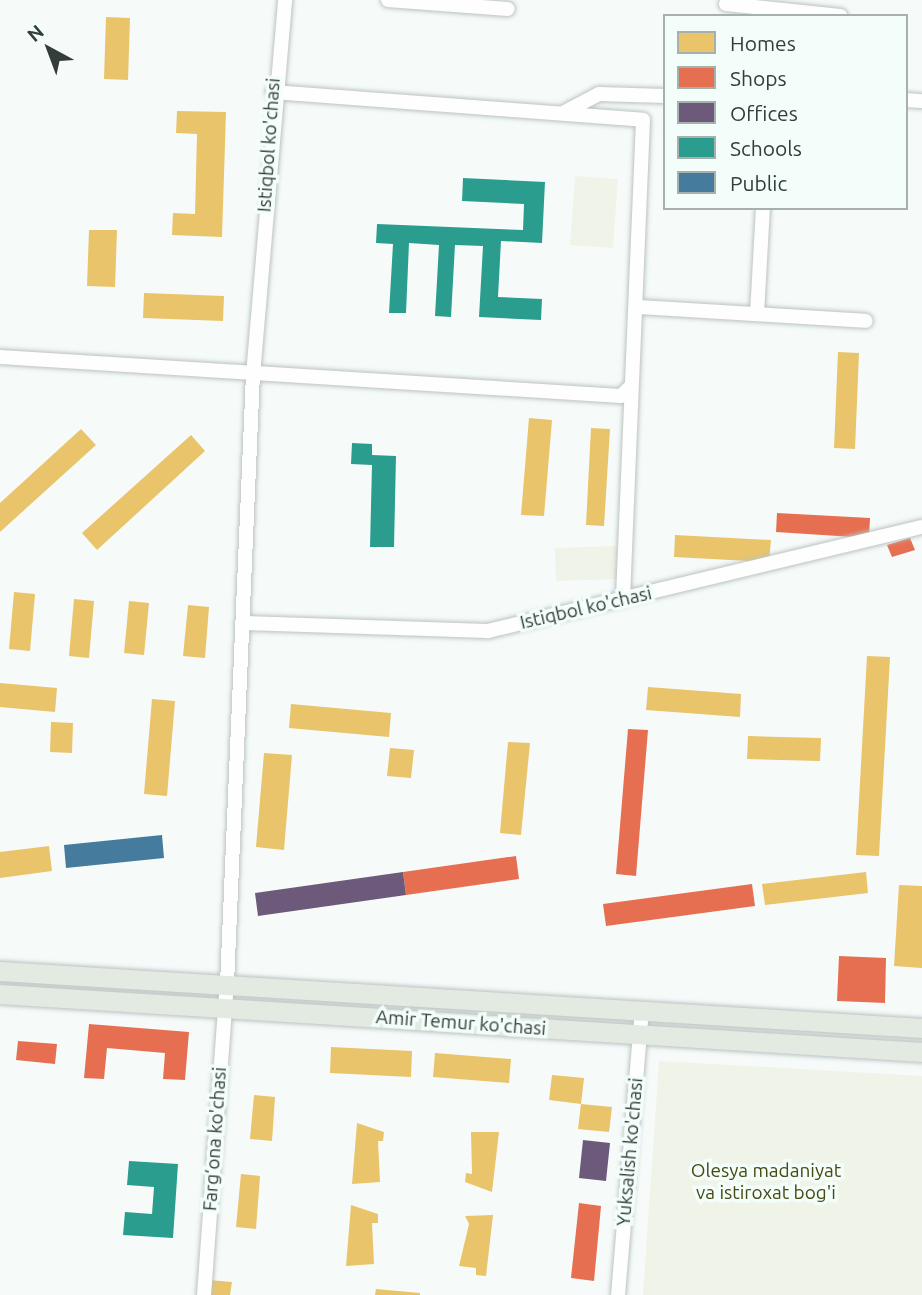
<!DOCTYPE html>
<meta charset="utf-8">
<style>
body{margin:0}
#map{position:relative;width:922px;height:1295px;overflow:hidden;background:#f6fbfa;font-family:Ubuntu,sans-serif}
div>[style]{position:absolute}
.green>*{inset:0;background:#f0f3e7}
.homes>*{inset:0;background:#e9c46a}
.shops>*{inset:0;background:#e76f51}
.offices>*{inset:0;background:#6d597a}
.schools>*{inset:0;background:#2a9d8f}
.public>*{inset:0;background:#457b9d}
.roads{filter:drop-shadow(0 0 2px #bbc3c1) drop-shadow(0 0 2px #bbc3c1)}
.minor>*{height:14px;margin:-7px;padding:0 7px;transform-origin:7px;border-radius:7px;background:#fefefe}
.major>*{height:19px;margin:-9.5px;padding:0 9.5px;transform-origin:9.5px;border-radius:9.5px;background:#e2eae2}
span{translate:-50% -50%;white-space:nowrap;text-align:center;line-height:1.15;-webkit-text-stroke:7px #f3fefb;paint-order:stroke}
.street-label{font-size:19px;color:#333d3a}
.park-label{font-size:19px;color:#484914}
.legend{position:absolute;left:663px;top:14px;width:245px;height:196px;box-sizing:border-box;background:#f3fefb;border:2px solid #a6b1ae;margin:0;padding:9px 12px;list-style:none;font-size:21px;color:#333d3a}
.legend li{display:flex;align-items:center;gap:14px;height:35px}
.legend b{width:35px;border:2px solid #a6b1ae}
.north{position:absolute;left:14px;top:14px;width:70px;height:70px;-webkit-text-stroke:5px #f3fefb;paint-order:stroke;rotate:319deg;font-size:19px;font-weight:700;line-height:28px;text-align:center;color:#333d3a}
.north::after{content:'';display:block;margin:auto;width:24px;height:32px;background:#333d3a;clip-path:polygon(50% 0,100% 100%,50% 72%,0 100%)}
</style>
<div id="map">
<div class="green">
<div style="clip-path:polygon(575px 176px,618px 179px,613px 248px,570px 245px)"></div>
<div style="clip-path:polygon(617px 546px,618px 579px,556px 581px,555px 548px)"></div>
<div style="clip-path:polygon(659px 1061px,922px 1076px,922px 1295px,643px 1295px)"></div>
</div>
<div class="homes">
<div style="clip-path:polygon(106px 17px,130px 18px,128px 80px,104px 79px)"></div>
<div style="clip-path:polygon(177px 111px,226px 112px,222px 237px,172px 235px,173px 213px,195px 214px,197px 134px,176px 133px)"></div>
<div style="clip-path:polygon(89px 230px,117px 230px,115px 287px,87px 286px)"></div>
<div style="clip-path:polygon(144px 293px,224px 296px,223px 321px,143px 318px)"></div>
<div style="clip-path:polygon(838px 352px,859px 353px,855px 449px,834px 448px)"></div>
<div style="clip-path:polygon(529px 418px,552px 420px,544px 516px,521px 515px)"></div>
<div style="clip-path:polygon(591px 428px,610px 429px,604px 526px,586px 525px)"></div>
<div style="clip-path:polygon(81px 429px,96px 445px,0 532px,0 503px)"></div>
<div style="clip-path:polygon(191px 435px,205px 451px,97px 550px,82px 533px)"></div>
<div style="clip-path:polygon(675px 535px,771px 540px,769px 562px,674px 557px)"></div>
<div style="clip-path:polygon(14px 592px,35px 594px,30px 651px,9px 649px)"></div>
<div style="clip-path:polygon(74px 599px,94px 601px,89px 658px,69px 656px)"></div>
<div style="clip-path:polygon(129px 601px,149px 603px,144px 655px,124px 653px)"></div>
<div style="clip-path:polygon(188px 605px,209px 607px,205px 658px,183px 656px)"></div>
<div style="clip-path:polygon(867px 656px,890px 657px,879px 856px,856px 855px)"></div>
<div style="clip-path:polygon(0 683px,57px 688px,55px 712px,0 707px)"></div>
<div style="clip-path:polygon(648px 687px,741px 694px,740px 717px,646px 710px)"></div>
<div style="clip-path:polygon(152px 699px,175px 701px,167px 796px,144px 794px)"></div>
<div style="clip-path:polygon(291px 704px,391px 713px,389px 737px,289px 728px)"></div>
<div style="clip-path:polygon(51px 722px,73px 723px,72px 753px,50px 752px)"></div>
<div style="clip-path:polygon(748px 736px,821px 738px,820px 761px,747px 759px)"></div>
<div style="clip-path:polygon(508px 742px,530px 743px,521px 835px,500px 833px)"></div>
<div style="clip-path:polygon(390px 748px,414px 750px,411px 778px,387px 776px)"></div>
<div style="clip-path:polygon(264px 753px,292px 755px,284px 850px,256px 847px)"></div>
<div style="clip-path:polygon(49px 846px,52px 871px,0 878px,0 852px)"></div>
<div style="clip-path:polygon(866px 872px,868px 893px,765px 905px,762px 884px)"></div>
<div style="clip-path:polygon(899px 885px,922px 886px,922px 968px,894px 966px)"></div>
<div style="clip-path:polygon(331px 1047px,412px 1051px,411px 1077px,330px 1073px)"></div>
<div style="clip-path:polygon(435px 1053px,511px 1059px,509px 1083px,433px 1077px)"></div>
<div style="clip-path:polygon(552px 1075px,584px 1078px,581px 1104px,549px 1100px)"></div>
<div style="clip-path:polygon(254px 1095px,275px 1097px,272px 1141px,250px 1139px)"></div>
<div style="clip-path:polygon(581px 1104px,612px 1107px,609px 1132px,578px 1129px)"></div>
<div style="clip-path:polygon(357px 1123px,384px 1132px,383px 1141px,378px 1141px,380px 1182px,352px 1184px)"></div>
<div style="clip-path:polygon(471px 1132px,499px 1132px,492px 1192px,465px 1182px,466px 1173px,472px 1174px)"></div>
<div style="clip-path:polygon(241px 1174px,260px 1176px,256px 1229px,236px 1227px)"></div>
<div style="clip-path:polygon(351px 1205px,378px 1214px,378px 1223px,372px 1223px,374px 1264px,346px 1266px)"></div>
<div style="clip-path:polygon(493px 1215px,486px 1276px,476px 1275px,476px 1268px,459px 1266px,469px 1224px,465px 1216px)"></div>
<div style="clip-path:polygon(209px 1280px,232px 1282px,230px 1295px,208px 1295px)"></div>
<div style="clip-path:polygon(376px 1289px,420px 1293px,420px 1295px,375px 1295px)"></div>
</div>
<div class="shops">
<div style="clip-path:polygon(777px 513px,870px 518px,869px 538px,776px 532px)"></div>
<div style="clip-path:polygon(910px 538px,915px 550px,892px 557px,887px 545px)"></div>
<div style="clip-path:polygon(628px 729px,648px 730px,636px 876px,616px 874px)"></div>
<div style="clip-path:polygon(516px 856px,519px 879px,406px 895px,403px 872px)"></div>
<div style="clip-path:polygon(752px 884px,755px 906px,606px 926px,603px 904px)"></div>
<div style="clip-path:polygon(839px 956px,886px 958px,885px 1003px,837px 1001px)"></div>
<div style="clip-path:polygon(89px 1024px,189px 1032px,185px 1080px,163px 1079px,165px 1053px,107px 1048px,104px 1079px,84px 1078px)"></div>
<div style="clip-path:polygon(18px 1041px,57px 1044px,55px 1064px,16px 1060px)"></div>
<div style="clip-path:polygon(579px 1203px,601px 1206px,594px 1281px,571px 1278px)"></div>
</div>
<div class="offices">
<div style="clip-path:polygon(403px 872px,406px 895px,258px 916px,255px 893px)"></div>
<div style="clip-path:polygon(583px 1140px,610px 1143px,606px 1181px,579px 1178px)"></div>
</div>
<div class="schools">
<div style="clip-path:polygon(463px 178px,545px 182px,542px 243px,501px 241px,498px 297px,542px 299px,541px 320px,479px 317px,483px 246px,455px 245px,451px 317px,435px 316px,439px 245px,409px 243px,406px 313px,389px 313px,393px 244px,376px 243px,377px 224px,523px 230px,524px 204px,462px 201px)"></div>
<div style="clip-path:polygon(352px 443px,372px 444px,372px 455px,396px 456px,394px 547px,370px 547px,372px 465px,351px 464px)"></div>
<div style="clip-path:polygon(129px 1161px,178px 1164px,173px 1238px,123px 1235px,125px 1212px,152px 1214px,154px 1187px,127px 1185px)"></div>
</div>
<div class="public">
<div style="clip-path:polygon(162px 835px,164px 858px,66px 868px,64px 845px)"></div>
</div>
<div class="roads">
<div class="minor">
<div style="left:388px;top:0;width:120px;rotate:4.3deg"></div>
<div style="left:726px;top:4px;width:115px;rotate:6deg"></div>
<div style="left:273px;top:92px;width:371px;rotate:4.3deg"></div>
<div style="left:643px;top:120px;width:480px;rotate:92.4deg"></div>
<div style="left:906px;top:100px;width:16px;rotate:4deg"></div>
<div style="left:565px;top:112px;width:38px;rotate:-28deg"></div>
<div style="left:599px;top:94px;width:66px;rotate:1.7deg"></div>
<div style="left:638px;top:307px;width:228px;rotate:3.5deg"></div>
<div style="left:757px;top:314px;width:106px;rotate:-86.8deg"></div>
<div style="left:0;top:357px;width:622px;rotate:3.59deg"></div>
<div style="left:621px;top:396px;width:14px;rotate:-45deg"></div>
<div style="left:244px;top:623px;width:244px;rotate:1.9deg"></div>
<div style="left:488px;top:631px;width:446px;rotate:-13.5deg"></div>
<div style="left:204px;top:1295px;width:312px;rotate:-85.8deg"></div>
<div style="left:227px;top:984px;width:610px;rotate:-87.56deg"></div>
<div style="left:253px;top:375px;width:376px;rotate:-85.1deg"></div>
<div style="left:618px;top:1295px;width:286px;rotate:-85.2deg"></div>
</div>
<div class="major">
<div style="left:0;top:971px;width:924px;rotate:3.54deg"></div>
<div style="left:0;top:994px;width:924px;rotate:3.6deg"></div>
</div>
</div>
<div class="street-label">
<span style="left:269px;top:145px;rotate:-86deg">Istiqbol ko'chasi</span>
<span style="left:586px;top:608px;rotate:-13deg">Istiqbol ko'chasi</span>
<span style="left:461px;top:1023px;rotate:4deg">Amir Temur ko'chasi</span>
<span style="left:215px;top:1139px;rotate:-86deg">Farg‘ona ko'chasi</span>
<span style="left:630px;top:1152px;rotate:-85deg">Yuksalish ko'chasi</span>
</div>
<div class="park-label">
<span style="left:766px;top:1182px">Olesya madaniyat<br>va istiroxat bog'i</span>
</div>
<ul class="legend">
<li><b style="height:19px;background:#e9c46a"></b>Homes</li>
<li><b style="height:19px;background:#e76f51"></b>Shops</li>
<li><b style="height:19px;background:#6d597a"></b>Offices</li>
<li><b style="height:19px;background:#2a9d8f"></b>Schools</li>
<li><b style="height:19px;background:#457b9d"></b>Public</li>
</ul>
<div class="north">N</div>
</div>
